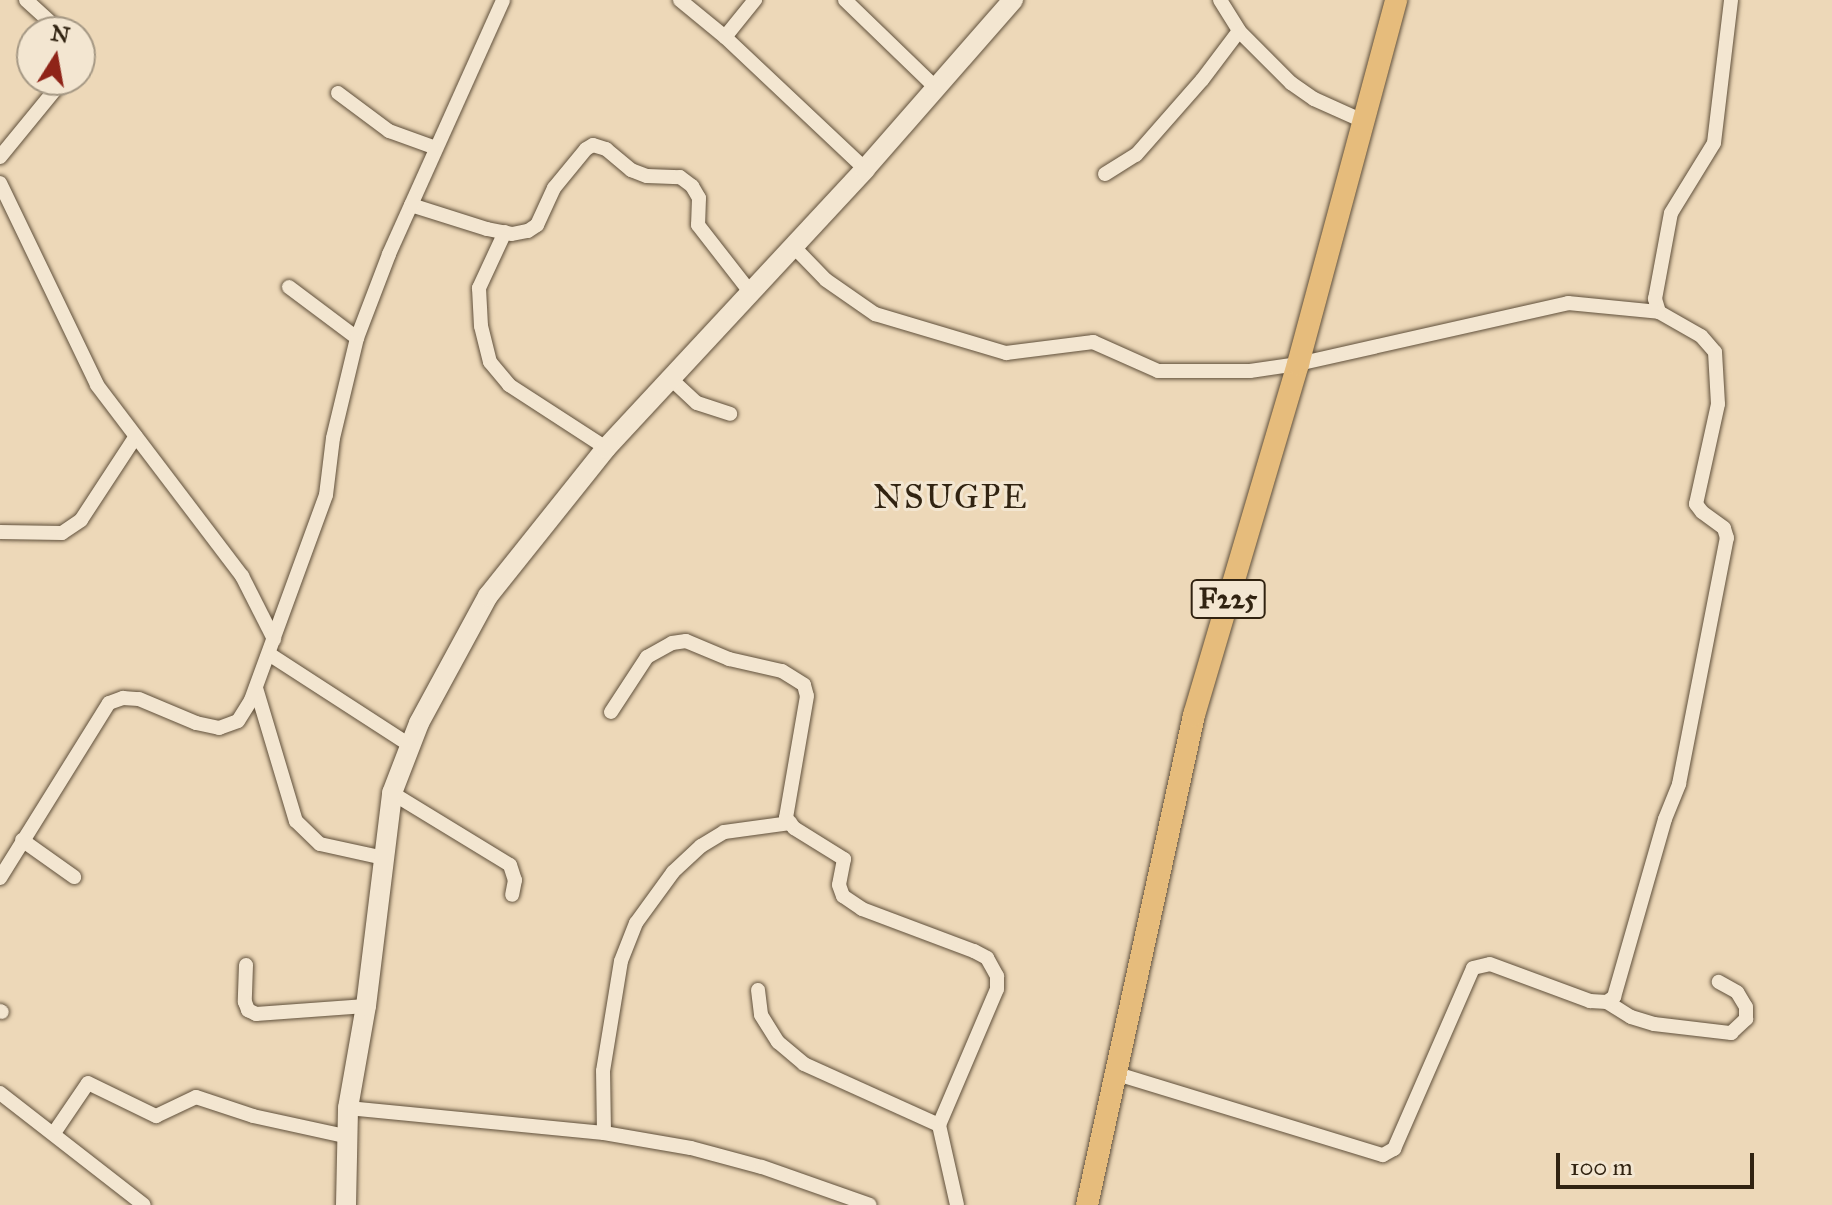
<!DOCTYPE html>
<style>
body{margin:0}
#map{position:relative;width:1832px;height:1205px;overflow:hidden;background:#edd8b8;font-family:"IM FELL Great Primer",serif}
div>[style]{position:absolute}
.roads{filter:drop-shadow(0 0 2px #60503b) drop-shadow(0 0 2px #60503b)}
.street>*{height:14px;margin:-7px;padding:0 7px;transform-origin:7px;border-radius:7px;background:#f3e6d1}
.secondary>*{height:20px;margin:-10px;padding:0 10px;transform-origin:10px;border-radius:10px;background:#f3e6d1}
.primary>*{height:22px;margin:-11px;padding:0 11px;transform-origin:11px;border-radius:11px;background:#e6bc7c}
span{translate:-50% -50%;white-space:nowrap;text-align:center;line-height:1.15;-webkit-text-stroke:6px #f3e6d1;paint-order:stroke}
.shield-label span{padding:2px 6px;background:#f3e6d1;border:2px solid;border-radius:6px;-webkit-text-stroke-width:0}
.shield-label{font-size:28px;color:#312311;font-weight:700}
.quarter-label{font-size:34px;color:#312311;letter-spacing:2px}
.north{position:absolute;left:16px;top:16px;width:80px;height:80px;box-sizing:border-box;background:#f3e6d1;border:2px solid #a59884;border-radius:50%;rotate:11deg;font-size:22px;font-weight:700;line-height:32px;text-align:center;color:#312311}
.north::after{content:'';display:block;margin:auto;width:28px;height:36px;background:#8f2418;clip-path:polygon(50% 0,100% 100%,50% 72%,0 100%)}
.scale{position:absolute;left:1556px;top:1153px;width:198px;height:36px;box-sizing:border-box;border:4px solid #312311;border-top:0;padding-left:10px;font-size:24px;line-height:28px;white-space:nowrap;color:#312311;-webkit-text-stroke:6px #f3e6d1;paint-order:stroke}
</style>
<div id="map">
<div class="roads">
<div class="street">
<div style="left:26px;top:0;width:47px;rotate:42.4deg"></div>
<div style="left:680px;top:0;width:58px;rotate:39.4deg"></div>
<div style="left:725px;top:37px;width:192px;rotate:43.3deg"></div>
<div style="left:845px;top:0;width:127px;rotate:44deg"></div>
<div style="left:1220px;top:0;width:36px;rotate:58deg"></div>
<div style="left:1239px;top:31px;width:74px;rotate:45deg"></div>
<div style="left:1291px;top:83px;width:28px;rotate:35deg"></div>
<div style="left:1314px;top:99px;width:54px;rotate:24.2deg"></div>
<div style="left:725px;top:37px;width:48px;rotate:-51deg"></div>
<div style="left:80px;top:49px;width:1px;rotate:90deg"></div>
<div style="left:338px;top:93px;width:64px;rotate:36.7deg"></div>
<div style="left:389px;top:131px;width:50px;rotate:19.9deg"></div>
<div style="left:0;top:157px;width:99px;rotate:-50.7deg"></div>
<div style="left:1105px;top:174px;width:36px;rotate:-32deg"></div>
<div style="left:1136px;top:155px;width:100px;rotate:-48.7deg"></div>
<div style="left:1202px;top:80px;width:61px;rotate:-52.9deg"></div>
<div style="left:0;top:183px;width:224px;rotate:64.3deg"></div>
<div style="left:97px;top:385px;width:240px;rotate:52.8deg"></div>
<div style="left:242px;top:576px;width:71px;rotate:63.1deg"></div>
<div style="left:411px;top:205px;width:80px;rotate:17.5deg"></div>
<div style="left:487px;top:229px;width:25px;rotate:11deg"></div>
<div style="left:512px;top:234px;width:16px;rotate:-11deg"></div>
<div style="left:528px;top:231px;width:11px;rotate:-34deg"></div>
<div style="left:537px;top:225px;width:41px;rotate:-65.3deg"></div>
<div style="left:554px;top:188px;width:50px;rotate:-50.6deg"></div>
<div style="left:586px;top:149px;width:8px;rotate:-30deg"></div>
<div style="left:593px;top:145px;width:14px;rotate:17deg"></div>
<div style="left:606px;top:149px;width:33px;rotate:40deg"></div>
<div style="left:631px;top:170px;width:17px;rotate:21deg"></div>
<div style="left:647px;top:176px;width:33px;rotate:2deg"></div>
<div style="left:680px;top:177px;width:15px;rotate:37deg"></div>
<div style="left:692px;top:186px;width:14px;rotate:60deg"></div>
<div style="left:699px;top:198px;width:27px;rotate:92deg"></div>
<div style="left:698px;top:225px;width:86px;rotate:52.1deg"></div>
<div style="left:505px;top:232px;width:62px;rotate:114.9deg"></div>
<div style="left:479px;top:288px;width:38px;rotate:87deg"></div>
<div style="left:481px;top:326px;width:37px;rotate:76deg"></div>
<div style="left:490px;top:362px;width:30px;rotate:50deg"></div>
<div style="left:509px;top:385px;width:116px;rotate:33deg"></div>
<div style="left:793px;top:246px;width:47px;rotate:45.9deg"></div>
<div style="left:826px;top:280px;width:60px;rotate:34.8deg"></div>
<div style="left:875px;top:314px;width:137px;rotate:16.6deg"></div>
<div style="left:1006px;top:353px;width:88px;rotate:-7.2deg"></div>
<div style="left:1093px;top:342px;width:71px;rotate:24deg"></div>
<div style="left:1158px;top:371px;width:92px"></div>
<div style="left:1250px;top:371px;width:49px;rotate:-8.3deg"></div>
<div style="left:1298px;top:364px;width:277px;rotate:-12.7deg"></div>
<div style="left:1568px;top:303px;width:91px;rotate:5.6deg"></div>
<div style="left:289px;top:287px;width:85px;rotate:36.9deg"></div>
<div style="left:671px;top:379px;width:35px;rotate:43deg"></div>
<div style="left:697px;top:403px;width:35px;rotate:18deg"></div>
<div style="left:0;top:532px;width:62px;rotate:0.9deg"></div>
<div style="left:62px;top:533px;width:23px;rotate:-34deg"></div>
<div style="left:81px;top:520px;width:100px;rotate:-56.8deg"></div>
<div style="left:269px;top:654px;width:169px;rotate:32.9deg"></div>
<div style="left:256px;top:688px;width:139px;rotate:73.3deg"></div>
<div style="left:296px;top:821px;width:33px;rotate:44deg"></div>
<div style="left:320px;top:844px;width:66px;rotate:12.3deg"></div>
<div style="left:611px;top:712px;width:66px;rotate:-56.8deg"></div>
<div style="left:647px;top:657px;width:29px;rotate:-29deg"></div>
<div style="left:672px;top:643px;width:14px;rotate:-8deg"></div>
<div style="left:686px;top:641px;width:47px;rotate:22.7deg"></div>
<div style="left:729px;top:659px;width:54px;rotate:12.8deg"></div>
<div style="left:782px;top:671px;width:26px;rotate:32deg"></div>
<div style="left:804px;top:685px;width:11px;rotate:75deg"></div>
<div style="left:807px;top:696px;width:124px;rotate:99.8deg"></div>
<div style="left:786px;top:818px;width:13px;rotate:51deg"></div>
<div style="left:794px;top:828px;width:59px;rotate:31.8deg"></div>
<div style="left:844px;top:859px;width:26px;rotate:101deg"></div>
<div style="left:839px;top:885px;width:12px;rotate:70deg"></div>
<div style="left:843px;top:896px;width:23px;rotate:34deg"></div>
<div style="left:862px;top:909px;width:120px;rotate:20.6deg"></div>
<div style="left:974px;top:951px;width:15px;rotate:28deg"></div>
<div style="left:987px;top:958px;width:21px;rotate:61deg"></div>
<div style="left:997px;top:976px;width:13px;rotate:90deg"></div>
<div style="left:997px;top:989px;width:148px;rotate:113.1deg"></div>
<div style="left:939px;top:1125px;width:82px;rotate:77.3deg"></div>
<div style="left:392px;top:793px;width:138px;rotate:31.4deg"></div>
<div style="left:510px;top:865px;width:16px;rotate:72deg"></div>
<div style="left:515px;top:880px;width:15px;rotate:101deg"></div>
<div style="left:22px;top:840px;width:64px;rotate:35.4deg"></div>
<div style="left:0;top:878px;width:206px;rotate:-58.1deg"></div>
<div style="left:109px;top:703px;width:15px;rotate:-20deg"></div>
<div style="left:123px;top:698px;width:16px;rotate:4deg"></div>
<div style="left:139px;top:699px;width:62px;rotate:22.8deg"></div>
<div style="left:196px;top:723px;width:24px;rotate:12deg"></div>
<div style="left:219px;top:728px;width:20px;rotate:-20deg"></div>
<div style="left:238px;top:721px;width:25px;rotate:-58deg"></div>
<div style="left:251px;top:700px;width:218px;rotate:-69.9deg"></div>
<div style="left:326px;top:495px;width:57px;rotate:-83deg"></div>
<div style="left:333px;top:438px;width:103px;rotate:-76.5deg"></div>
<div style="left:357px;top:338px;width:90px;rotate:-69.1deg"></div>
<div style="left:389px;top:254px;width:278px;rotate:-65.8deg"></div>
<div style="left:246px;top:965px;width:37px;rotate:92deg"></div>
<div style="left:245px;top:1002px;width:9px;rotate:69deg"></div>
<div style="left:248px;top:1010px;width:9px;rotate:27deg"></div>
<div style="left:256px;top:1014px;width:110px;rotate:-4.2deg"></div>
<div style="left:758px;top:990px;width:25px;rotate:83deg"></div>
<div style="left:761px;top:1015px;width:32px;rotate:58deg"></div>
<div style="left:778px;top:1042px;width:34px;rotate:40deg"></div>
<div style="left:804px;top:1064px;width:148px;rotate:24.3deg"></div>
<div style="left:1607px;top:1002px;width:28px;rotate:32deg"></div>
<div style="left:1631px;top:1017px;width:24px;rotate:17deg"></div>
<div style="left:1654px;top:1024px;width:78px;rotate:6.7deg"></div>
<div style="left:1731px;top:1033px;width:21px;rotate:-43deg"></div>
<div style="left:1746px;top:1019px;width:12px;rotate:-90deg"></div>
<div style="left:1746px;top:1007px;width:17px;rotate:-121deg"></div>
<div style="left:1737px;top:992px;width:21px;rotate:-151deg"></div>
<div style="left:0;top:1011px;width:2px;rotate:27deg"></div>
<div style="left:1114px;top:1073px;width:281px;rotate:17deg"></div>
<div style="left:1383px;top:1155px;width:13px;rotate:-29deg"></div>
<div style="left:1394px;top:1149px;width:197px;rotate:-66.4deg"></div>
<div style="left:1473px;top:968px;width:17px;rotate:-13deg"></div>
<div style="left:1490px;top:964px;width:107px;rotate:20.3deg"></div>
<div style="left:1590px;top:1001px;width:17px;rotate:3deg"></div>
<div style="left:1607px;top:1002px;width:9px;rotate:-36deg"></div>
<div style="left:1614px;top:997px;width:185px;rotate:-74deg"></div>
<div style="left:1665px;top:819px;width:38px;rotate:-68deg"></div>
<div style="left:1679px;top:784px;width:251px;rotate:-79deg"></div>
<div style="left:1727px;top:538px;width:10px;rotate:-107deg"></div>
<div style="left:1724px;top:528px;width:27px;rotate:-144deg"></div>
<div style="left:1702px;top:512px;width:10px;rotate:-127deg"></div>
<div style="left:1696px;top:504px;width:102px;rotate:-77.6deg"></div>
<div style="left:1718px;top:404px;width:52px;rotate:-93.3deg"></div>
<div style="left:1715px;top:352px;width:21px;rotate:-131deg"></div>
<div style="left:1701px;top:336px;width:48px;rotate:-150.3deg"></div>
<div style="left:1659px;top:312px;width:14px;rotate:-107deg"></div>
<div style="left:1655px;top:299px;width:87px;rotate:-79.5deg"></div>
<div style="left:1671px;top:213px;width:82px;rotate:-58.4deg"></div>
<div style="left:1714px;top:143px;width:144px;rotate:-83.2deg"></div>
<div style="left:0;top:1093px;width:182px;rotate:37.9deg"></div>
<div style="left:348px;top:1108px;width:257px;rotate:5.6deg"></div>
<div style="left:604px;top:1133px;width:88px;rotate:9.8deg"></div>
<div style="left:691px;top:1148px;width:73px;rotate:15deg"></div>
<div style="left:762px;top:1167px;width:114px;rotate:19.4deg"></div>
<div style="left:54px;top:1133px;width:60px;rotate:-55.8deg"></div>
<div style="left:88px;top:1083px;width:76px;rotate:25.9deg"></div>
<div style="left:156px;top:1116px;width:44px;rotate:-25.4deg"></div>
<div style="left:196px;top:1097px;width:60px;rotate:18.4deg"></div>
<div style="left:253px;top:1116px;width:98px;rotate:12.3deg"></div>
<div style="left:604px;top:1133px;width:62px;rotate:-90.9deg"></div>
<div style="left:603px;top:1071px;width:111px;rotate:-80.7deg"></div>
<div style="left:621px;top:961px;width:41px;rotate:-68.5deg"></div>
<div style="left:636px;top:923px;width:63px;rotate:-54deg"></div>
<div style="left:673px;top:872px;width:38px;rotate:-43deg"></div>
<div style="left:701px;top:846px;width:27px;rotate:-31deg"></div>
<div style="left:724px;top:832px;width:67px;rotate:-7.8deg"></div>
</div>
<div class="secondary">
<div style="left:346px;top:1205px;width:97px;rotate:-88.8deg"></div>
<div style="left:348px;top:1108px;width:104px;rotate:-80deg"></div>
<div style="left:366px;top:1006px;width:215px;rotate:-83deg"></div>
<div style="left:392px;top:793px;width:75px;rotate:-68.9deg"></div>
<div style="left:419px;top:723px;width:145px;rotate:-61.5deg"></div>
<div style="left:488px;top:596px;width:189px;rotate:-51.4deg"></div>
<div style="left:606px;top:448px;width:381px;rotate:-47.1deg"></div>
<div style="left:865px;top:169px;width:225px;rotate:-48.8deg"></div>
</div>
<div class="primary">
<div style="left:1087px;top:1205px;width:502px;rotate:-77.68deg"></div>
<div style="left:1194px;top:715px;width:366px;rotate:-73.5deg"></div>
<div style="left:1298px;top:364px;width:377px;rotate:-74.9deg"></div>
</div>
</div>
<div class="shield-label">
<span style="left:1228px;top:599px">F225</span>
</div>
<div class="quarter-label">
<span style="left:951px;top:497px">NSUGPE</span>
</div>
<div class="north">N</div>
<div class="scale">100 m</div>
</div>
